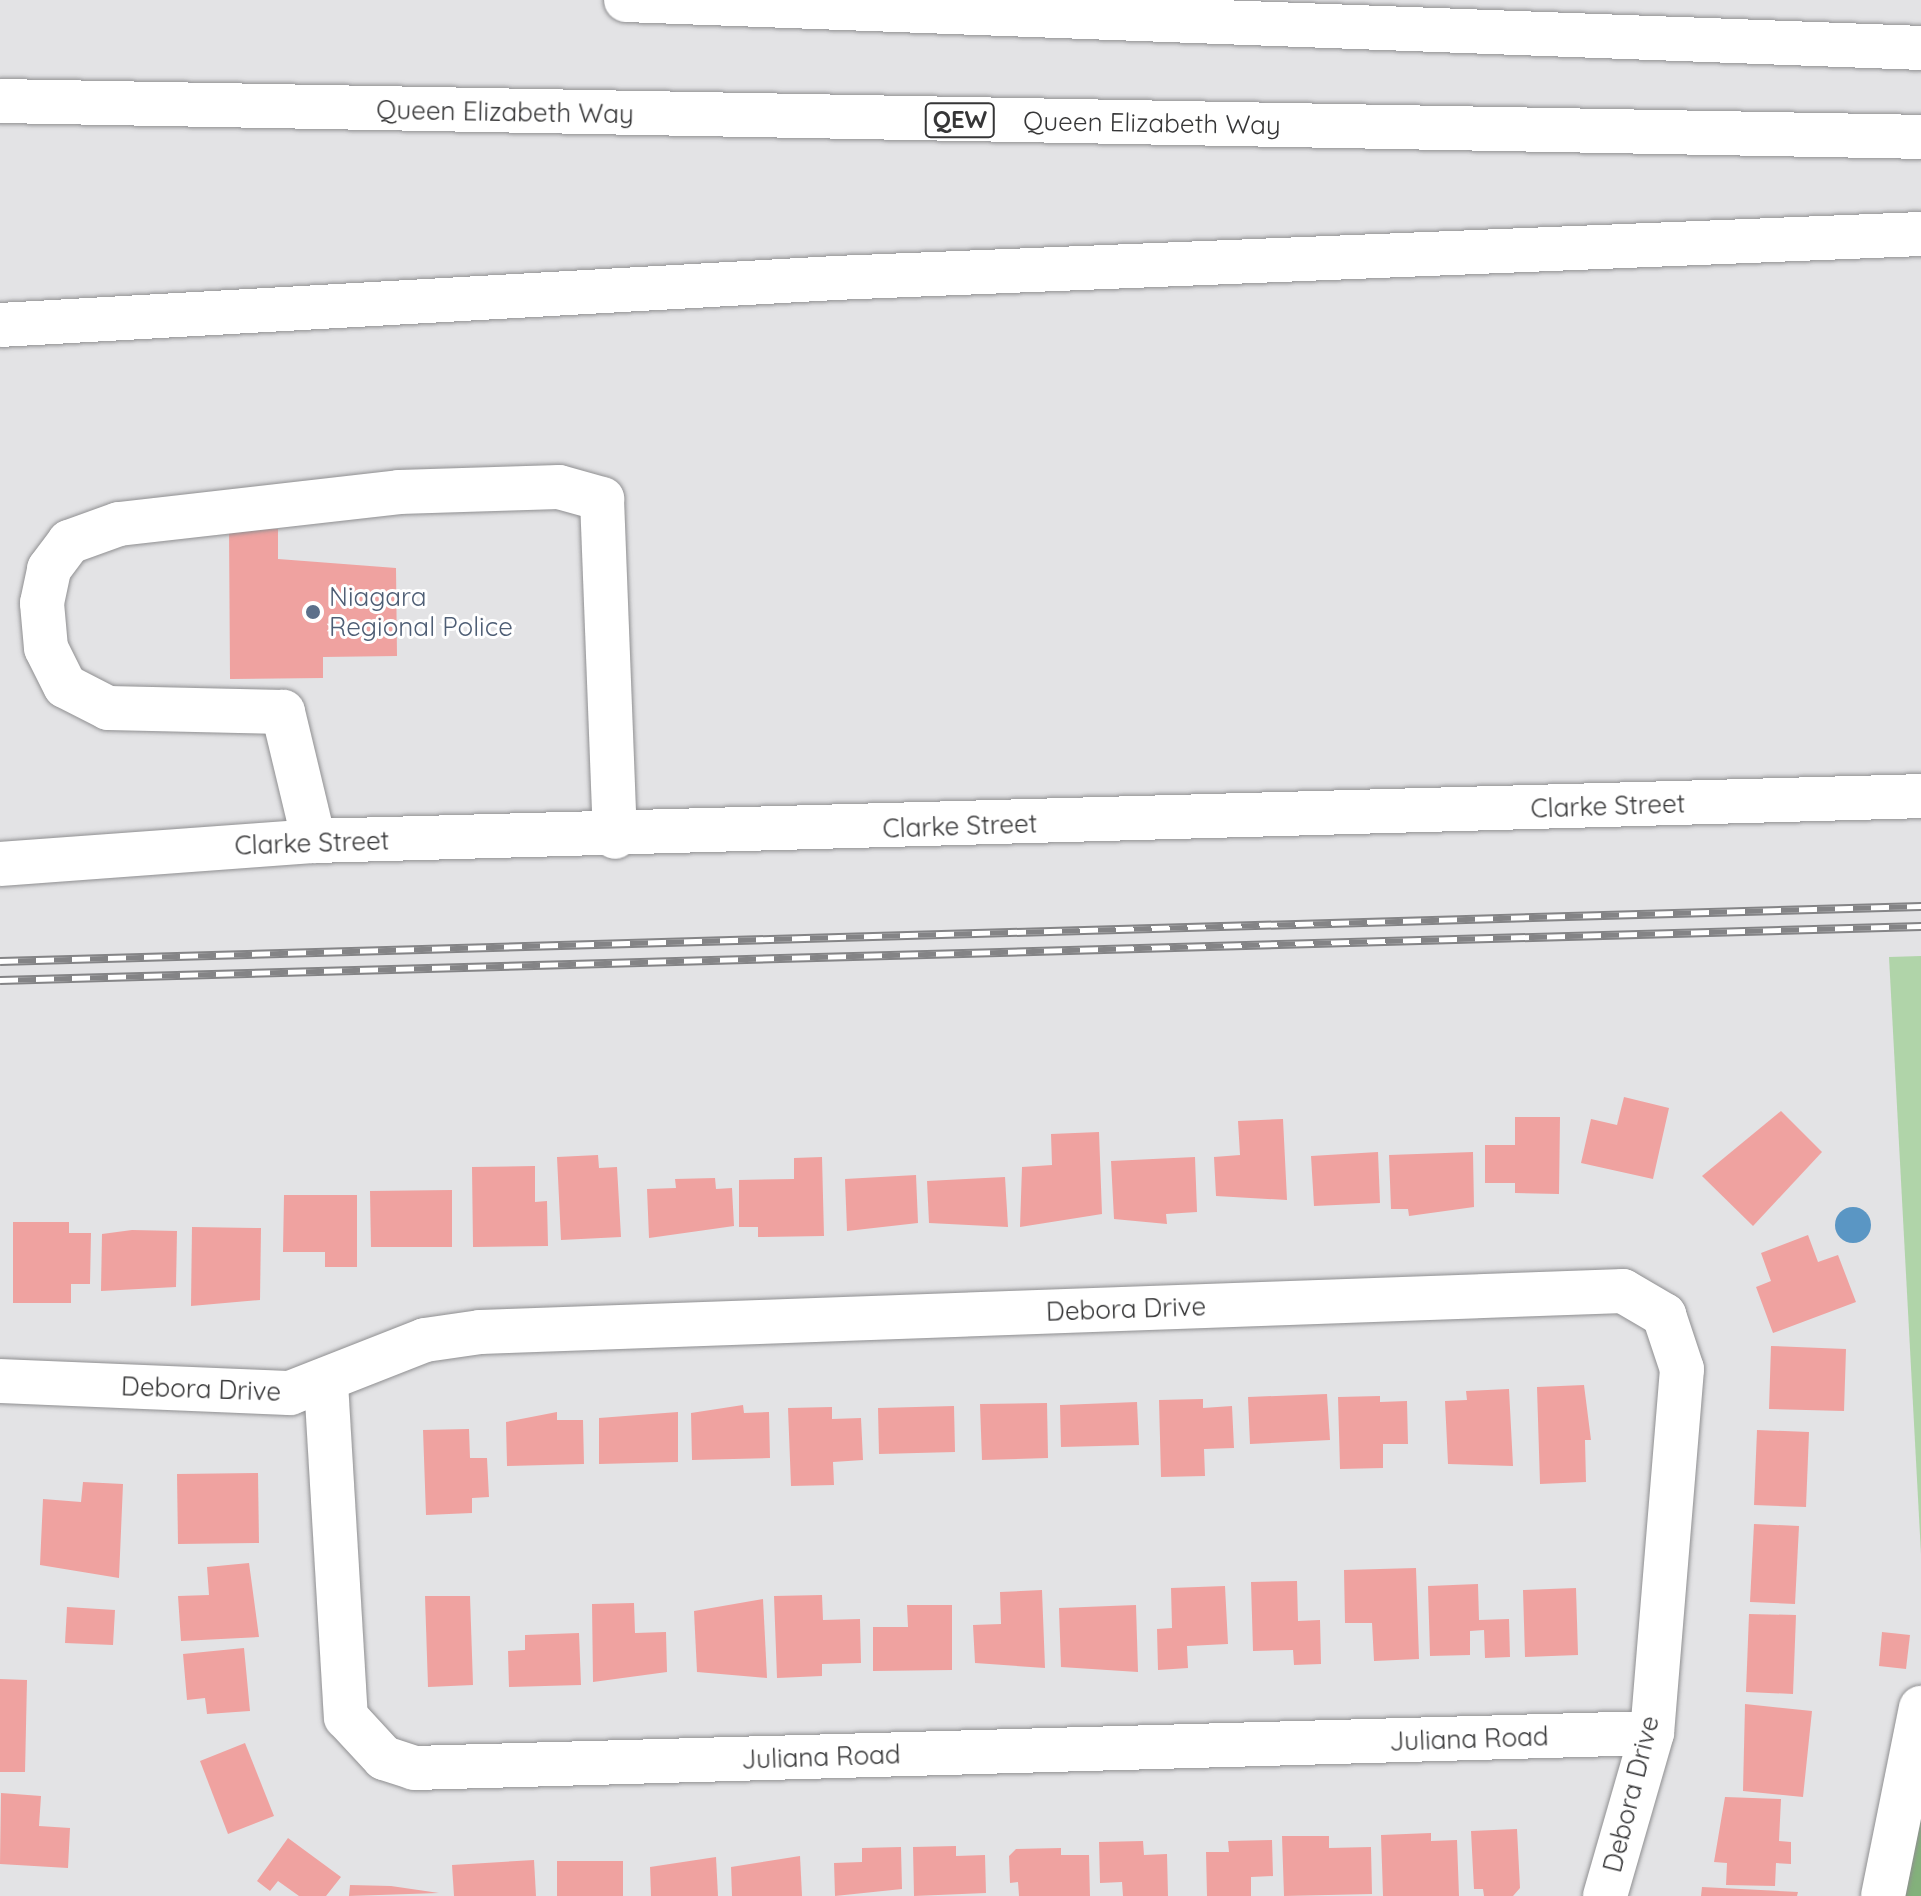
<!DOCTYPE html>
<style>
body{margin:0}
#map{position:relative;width:1921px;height:1896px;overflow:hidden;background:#e3e3e5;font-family:Quicksand,sans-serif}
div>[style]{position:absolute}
.green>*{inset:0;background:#b0d4a9}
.forest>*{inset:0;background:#83b17b}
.water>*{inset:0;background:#5a96c4}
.round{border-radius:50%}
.building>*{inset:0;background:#efa2a0}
.roads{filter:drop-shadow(0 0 2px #8f8f91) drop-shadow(0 0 2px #8f8f91)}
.minor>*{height:44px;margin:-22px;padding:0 22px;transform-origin:22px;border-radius:22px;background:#fff}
.highway>*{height:44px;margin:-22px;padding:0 22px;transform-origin:22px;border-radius:22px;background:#fff}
.rail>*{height:9px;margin-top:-4.5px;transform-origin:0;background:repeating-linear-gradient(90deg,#fff 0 18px,#848486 0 36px);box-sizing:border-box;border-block:2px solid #848486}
.dots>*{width:22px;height:22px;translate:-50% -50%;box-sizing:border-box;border:4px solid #fff;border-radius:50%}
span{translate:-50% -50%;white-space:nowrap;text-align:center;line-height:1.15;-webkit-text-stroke:6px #fff;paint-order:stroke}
.shield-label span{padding:2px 6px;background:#fff;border:2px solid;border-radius:6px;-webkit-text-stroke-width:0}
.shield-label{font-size:24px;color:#363637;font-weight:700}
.street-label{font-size:26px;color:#363637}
.service-label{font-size:26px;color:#4e5e75}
.left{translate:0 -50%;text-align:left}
</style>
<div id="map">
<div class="green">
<div style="clip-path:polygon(1921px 956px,1921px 1554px,1889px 957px)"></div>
</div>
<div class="forest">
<div style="clip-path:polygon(1921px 1715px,1921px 1896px,1883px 1896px)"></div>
</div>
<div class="water">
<div class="round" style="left:1835px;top:1207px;width:36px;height:36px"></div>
</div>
<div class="building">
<div style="clip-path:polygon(278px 529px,278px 559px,396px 568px,397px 656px,323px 657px,323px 678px,230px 679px,229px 530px)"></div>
<div style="clip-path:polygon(1624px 1097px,1669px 1108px,1653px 1179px,1581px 1163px,1591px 1119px,1617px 1125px)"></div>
<div style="clip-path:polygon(1781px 1111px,1822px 1152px,1753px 1226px,1702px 1176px)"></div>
<div style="clip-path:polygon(1515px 1117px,1560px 1117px,1559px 1194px,1515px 1193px,1515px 1183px,1485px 1183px,1485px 1145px,1515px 1145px)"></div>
<div style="clip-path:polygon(1283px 1119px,1287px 1200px,1216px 1196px,1214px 1157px,1240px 1155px,1238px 1121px)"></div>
<div style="clip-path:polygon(1099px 1132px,1102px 1214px,1020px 1227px,1022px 1167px,1052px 1165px,1051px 1134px)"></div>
<div style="clip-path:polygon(1378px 1152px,1380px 1203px,1314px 1206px,1311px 1156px)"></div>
<div style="clip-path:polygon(1473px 1152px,1474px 1207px,1409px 1216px,1408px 1209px,1391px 1209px,1389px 1155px)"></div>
<div style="clip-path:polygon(598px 1155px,599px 1168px,617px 1167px,621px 1237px,561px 1240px,557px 1157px)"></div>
<div style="clip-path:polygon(822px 1157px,824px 1236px,758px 1237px,758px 1227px,739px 1227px,739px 1180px,794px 1179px,794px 1158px)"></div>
<div style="clip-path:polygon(1195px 1157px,1197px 1212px,1166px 1214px,1167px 1224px,1114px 1219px,1111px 1161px)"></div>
<div style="clip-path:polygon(535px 1166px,535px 1202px,547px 1201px,548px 1246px,473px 1247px,472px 1167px)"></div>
<div style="clip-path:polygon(916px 1175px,918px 1223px,847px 1231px,845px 1179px)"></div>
<div style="clip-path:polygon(1005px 1177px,1008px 1227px,929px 1223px,927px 1181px)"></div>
<div style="clip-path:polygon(715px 1178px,716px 1189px,732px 1188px,734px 1226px,649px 1238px,647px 1189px,676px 1188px,675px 1179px)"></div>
<div style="clip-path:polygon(452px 1190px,452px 1247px,371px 1247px,370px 1191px)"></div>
<div style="clip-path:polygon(284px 1195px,357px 1195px,357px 1267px,325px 1267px,325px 1252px,283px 1252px)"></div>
<div style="clip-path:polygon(13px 1222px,69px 1222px,69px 1233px,91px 1233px,90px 1284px,71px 1284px,71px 1303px,13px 1303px)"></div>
<div style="clip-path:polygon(192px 1227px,261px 1228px,260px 1300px,191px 1306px)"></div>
<div style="clip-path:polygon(132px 1230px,177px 1231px,176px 1287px,101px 1291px,102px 1234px)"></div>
<div style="clip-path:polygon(1808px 1235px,1818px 1262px,1838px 1255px,1856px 1302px,1773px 1333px,1756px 1287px,1771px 1281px,1761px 1253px)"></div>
<div style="clip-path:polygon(1771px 1346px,1846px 1349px,1844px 1411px,1769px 1409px)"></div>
<div style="clip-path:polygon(1584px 1385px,1591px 1440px,1585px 1440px,1586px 1482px,1540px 1484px,1537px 1387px)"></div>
<div style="clip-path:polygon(1509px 1389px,1513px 1466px,1448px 1464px,1445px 1401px,1467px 1400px,1466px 1391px)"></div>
<div style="clip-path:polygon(1327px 1394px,1330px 1440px,1250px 1444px,1248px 1397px)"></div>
<div style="clip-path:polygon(1380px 1396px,1380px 1402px,1407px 1401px,1408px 1444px,1383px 1444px,1383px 1468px,1340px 1469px,1338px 1397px)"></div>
<div style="clip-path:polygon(1203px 1399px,1203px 1408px,1232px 1406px,1234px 1448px,1204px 1449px,1205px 1476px,1161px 1477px,1159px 1400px)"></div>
<div style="clip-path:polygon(1137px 1402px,1139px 1445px,1061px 1447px,1060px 1405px)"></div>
<div style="clip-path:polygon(1047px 1403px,1048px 1458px,982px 1460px,980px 1404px)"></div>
<div style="clip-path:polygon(743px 1405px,744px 1413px,769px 1412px,770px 1458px,692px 1460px,691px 1413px)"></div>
<div style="clip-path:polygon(954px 1406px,955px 1452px,879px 1454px,878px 1408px)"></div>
<div style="clip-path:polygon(832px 1407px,832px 1419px,861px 1418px,863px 1460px,833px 1462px,834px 1485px,791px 1486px,788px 1408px)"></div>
<div style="clip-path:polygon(557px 1412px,557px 1420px,583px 1420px,584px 1464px,507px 1466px,506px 1422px)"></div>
<div style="clip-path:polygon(678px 1412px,678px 1462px,599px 1464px,599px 1418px)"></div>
<div style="clip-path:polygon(469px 1429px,470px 1458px,487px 1458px,489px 1497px,472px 1498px,472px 1513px,426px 1515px,423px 1430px)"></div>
<div style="clip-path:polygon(1757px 1430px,1809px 1432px,1806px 1507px,1754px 1505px)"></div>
<div style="clip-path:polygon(258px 1473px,259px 1543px,178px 1544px,177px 1474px)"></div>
<div style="clip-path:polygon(83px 1482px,123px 1484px,119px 1578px,40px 1565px,43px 1499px,81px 1502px)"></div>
<div style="clip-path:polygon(1754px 1524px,1799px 1526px,1795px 1604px,1750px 1602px)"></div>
<div style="clip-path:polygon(249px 1563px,259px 1637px,181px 1641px,178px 1596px,209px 1595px,207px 1567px)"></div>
<div style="clip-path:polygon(1416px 1568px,1419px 1659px,1374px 1661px,1372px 1623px,1345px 1623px,1344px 1570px)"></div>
<div style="clip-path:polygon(1297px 1581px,1298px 1621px,1320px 1620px,1321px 1664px,1294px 1665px,1293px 1650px,1253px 1651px,1251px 1582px)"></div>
<div style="clip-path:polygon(1478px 1584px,1479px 1620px,1509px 1619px,1510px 1657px,1485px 1658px,1484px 1630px,1470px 1631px,1470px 1655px,1430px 1656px,1428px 1586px)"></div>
<div style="clip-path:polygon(1225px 1586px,1228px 1644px,1187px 1646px,1188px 1668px,1158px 1670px,1157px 1629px,1172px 1628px,1171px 1588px)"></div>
<div style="clip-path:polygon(1576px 1588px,1578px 1655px,1525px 1657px,1523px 1590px)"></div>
<div style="clip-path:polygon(1042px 1590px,1045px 1668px,975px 1663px,973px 1625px,1001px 1624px,1000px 1592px)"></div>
<div style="clip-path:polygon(822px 1595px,823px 1620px,860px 1619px,861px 1663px,822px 1664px,822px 1676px,777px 1678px,774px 1596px)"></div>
<div style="clip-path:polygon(425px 1596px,470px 1596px,473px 1685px,428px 1687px)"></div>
<div style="clip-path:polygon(763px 1599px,767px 1678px,697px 1672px,694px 1611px)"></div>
<div style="clip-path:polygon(634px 1603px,635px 1633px,666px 1632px,667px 1672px,593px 1682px,592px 1604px)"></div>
<div style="clip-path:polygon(907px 1605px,952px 1605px,952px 1670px,873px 1671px,873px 1627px,908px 1627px)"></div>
<div style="clip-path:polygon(1136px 1605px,1138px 1672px,1061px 1667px,1059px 1608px)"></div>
<div style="clip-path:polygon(67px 1607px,115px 1610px,113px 1645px,65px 1643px)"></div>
<div style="clip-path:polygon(1749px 1614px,1796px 1615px,1793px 1694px,1746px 1692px)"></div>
<div style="clip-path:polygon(1882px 1632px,1910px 1635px,1906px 1669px,1879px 1666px)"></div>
<div style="clip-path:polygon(579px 1633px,581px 1685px,509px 1687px,508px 1651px,525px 1650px,525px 1635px)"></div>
<div style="clip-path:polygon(244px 1648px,250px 1711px,207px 1714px,205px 1698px,187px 1700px,183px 1654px)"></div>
<div style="clip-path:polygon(0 1679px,27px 1680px,25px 1772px,0 1772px)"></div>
<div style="clip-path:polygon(1745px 1704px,1812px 1711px,1803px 1797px,1743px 1791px)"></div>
<div style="clip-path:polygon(245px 1743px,274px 1816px,228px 1834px,200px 1761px)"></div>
<div style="clip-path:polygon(1px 1793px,41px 1796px,39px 1826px,70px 1828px,68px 1868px,0 1864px)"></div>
<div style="clip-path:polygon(1725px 1797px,1781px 1799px,1779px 1841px,1791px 1842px,1791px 1864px,1776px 1863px,1775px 1886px,1726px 1885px,1727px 1863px,1714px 1862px)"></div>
<div style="clip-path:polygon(1517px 1829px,1520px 1888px,1513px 1896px,1484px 1896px,1483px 1889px,1474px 1889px,1471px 1831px)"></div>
<div style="clip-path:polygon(1431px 1833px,1431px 1841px,1457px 1840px,1459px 1896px,1383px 1896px,1381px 1835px)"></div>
<div style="clip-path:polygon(1282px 1836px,1329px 1836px,1329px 1848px,1371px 1847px,1372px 1894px,1284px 1896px)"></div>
<div style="clip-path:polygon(288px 1838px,341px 1877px,326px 1896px,299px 1896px,278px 1881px,270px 1891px,257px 1881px)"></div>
<div style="clip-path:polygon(1272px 1840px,1273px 1876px,1251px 1877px,1251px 1896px,1207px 1896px,1206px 1852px,1229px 1852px,1228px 1841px)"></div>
<div style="clip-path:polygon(1143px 1841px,1144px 1855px,1167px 1854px,1168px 1896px,1123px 1896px,1122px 1882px,1100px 1883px,1099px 1842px)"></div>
<div style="clip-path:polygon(956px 1846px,956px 1856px,985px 1855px,986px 1893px,914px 1896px,913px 1847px)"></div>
<div style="clip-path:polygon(901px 1847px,902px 1889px,835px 1896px,834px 1863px,862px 1862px,862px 1848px)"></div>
<div style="clip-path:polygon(1061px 1848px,1061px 1855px,1089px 1855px,1090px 1896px,1019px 1896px,1018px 1882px,1010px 1883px,1009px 1856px,1016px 1849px)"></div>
<div style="clip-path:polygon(800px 1856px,802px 1896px,732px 1896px,731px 1867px)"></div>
<div style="clip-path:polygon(716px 1857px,718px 1896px,651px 1896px,650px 1867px)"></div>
<div style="clip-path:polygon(534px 1860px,536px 1896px,454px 1896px,452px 1865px)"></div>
<div style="clip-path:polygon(557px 1861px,623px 1861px,623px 1896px,557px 1896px)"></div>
<div style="clip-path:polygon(350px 1885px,391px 1886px,439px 1893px,349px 1896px)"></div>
<div style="clip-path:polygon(1702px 1887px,1798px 1892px,1797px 1896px,1701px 1896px)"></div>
</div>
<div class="roads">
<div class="minor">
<div style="left:314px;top:841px;width:133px;rotate:-103.5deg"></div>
<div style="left:283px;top:712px;width:175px;rotate:-178.7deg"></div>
<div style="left:108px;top:708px;width:48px;rotate:-152.9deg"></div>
<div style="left:65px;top:686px;width:42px;rotate:-116.6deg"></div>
<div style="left:46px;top:648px;width:45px;rotate:-95.1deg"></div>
<div style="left:42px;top:603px;width:35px;rotate:-78deg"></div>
<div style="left:49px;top:569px;width:34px;rotate:-53deg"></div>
<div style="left:69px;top:542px;width:53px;rotate:-19.8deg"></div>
<div style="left:119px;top:524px;width:282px;rotate:-6.5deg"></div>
<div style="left:399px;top:492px;width:160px;rotate:-1.8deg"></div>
<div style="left:559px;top:487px;width:45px;rotate:15.6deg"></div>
<div style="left:602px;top:499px;width:338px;rotate:87.8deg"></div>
<div style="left:0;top:864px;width:315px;rotate:-4.2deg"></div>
<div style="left:314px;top:841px;width:1608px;rotate:-1.6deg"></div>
<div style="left:0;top:1381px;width:290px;rotate:2.4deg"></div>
<div style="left:290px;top:1393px;width:145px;rotate:-21.4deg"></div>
<div style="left:425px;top:1340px;width:56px;rotate:-8.3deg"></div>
<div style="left:480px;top:1332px;width:1144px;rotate:-2.05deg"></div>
<div style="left:1623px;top:1291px;width:48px;rotate:30.3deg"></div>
<div style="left:1664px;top:1315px;width:57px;rotate:71.6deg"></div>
<div style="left:1682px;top:1369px;width:365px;rotate:94.7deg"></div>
<div style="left:1652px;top:1733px;width:170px;rotate:106.1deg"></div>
<div style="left:326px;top:1383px;width:335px;rotate:86.6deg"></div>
<div style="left:346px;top:1717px;width:56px;rotate:47.2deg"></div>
<div style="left:384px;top:1758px;width:32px;rotate:18deg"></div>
<div style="left:414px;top:1768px;width:1238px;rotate:-1.62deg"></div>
<div style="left:1883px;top:1896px;width:192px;rotate:-78.6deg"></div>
</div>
<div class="highway">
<div style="left:626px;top:0;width:1296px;rotate:2.12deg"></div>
<div style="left:0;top:101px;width:1921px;rotate:1.07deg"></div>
<div style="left:0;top:325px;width:836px;rotate:-3.22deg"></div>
<div style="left:835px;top:278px;width:1087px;rotate:-2.32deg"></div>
</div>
</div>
<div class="rail">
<div style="left:0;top:961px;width:1922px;rotate:-1.64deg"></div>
<div style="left:0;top:980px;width:1922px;rotate:-1.61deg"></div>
</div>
<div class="dots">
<div style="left:313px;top:612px;background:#5c6f8a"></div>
</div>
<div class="shield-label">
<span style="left:960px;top:120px">QEW</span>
</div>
<div class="street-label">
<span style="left:505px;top:112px;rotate:1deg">Queen Elizabeth Way</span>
<span style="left:1152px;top:123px;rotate:1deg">Queen Elizabeth Way</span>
<span style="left:1608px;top:806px;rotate:-2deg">Clarke Street</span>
<span style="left:960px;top:826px;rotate:-2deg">Clarke Street</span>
<span style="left:312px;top:843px;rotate:-2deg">Clarke Street</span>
<span style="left:1126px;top:1309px;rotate:-2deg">Debora Drive</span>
<span style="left:201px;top:1389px;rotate:2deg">Debora Drive</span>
<span style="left:1469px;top:1739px;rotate:-2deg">Juliana Road</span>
<span style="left:821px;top:1757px;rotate:-2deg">Juliana Road</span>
<span style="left:1631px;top:1794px;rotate:-76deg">Debora Drive</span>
</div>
<div class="service-label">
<span class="left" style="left:329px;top:612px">Niagara<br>Regional Police</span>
</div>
</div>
